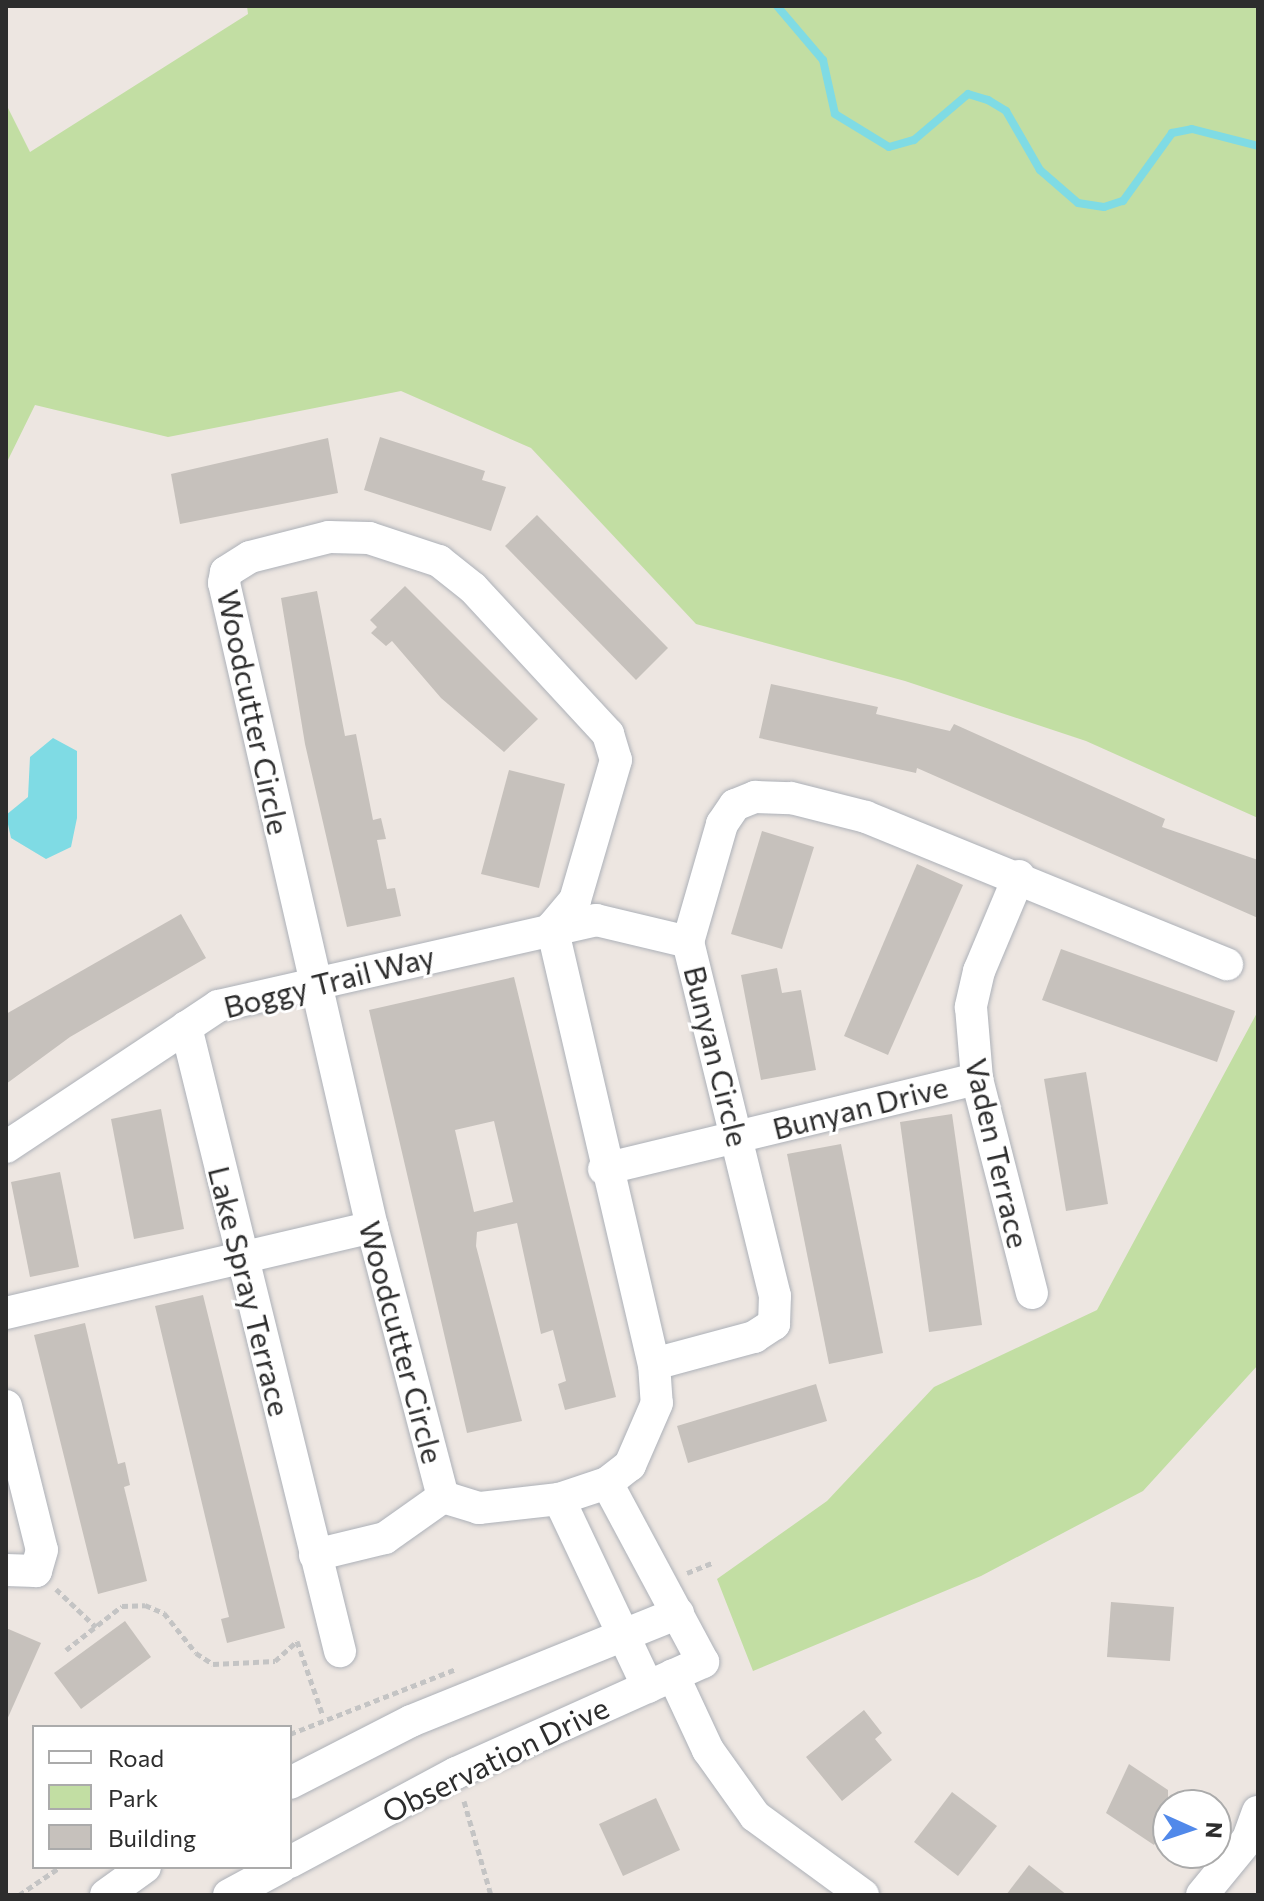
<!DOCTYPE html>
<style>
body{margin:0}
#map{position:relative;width:1264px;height:1901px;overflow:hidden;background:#ede6e1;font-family:Commissioner,sans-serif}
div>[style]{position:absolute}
.green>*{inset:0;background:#c2dea3}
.water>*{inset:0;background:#7fdbe4}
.stream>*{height:8px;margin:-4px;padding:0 4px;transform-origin:4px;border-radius:4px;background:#7fdbe4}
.building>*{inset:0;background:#c6c1bc}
.path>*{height:5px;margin-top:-2.5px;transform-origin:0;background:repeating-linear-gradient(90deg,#c4c4c4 0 6px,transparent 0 10px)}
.roads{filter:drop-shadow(0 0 2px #adb1b8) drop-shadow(0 0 2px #adb1b8)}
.minor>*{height:32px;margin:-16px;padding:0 16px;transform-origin:16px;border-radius:16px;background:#fff}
span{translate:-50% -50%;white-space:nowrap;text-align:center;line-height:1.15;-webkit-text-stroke:6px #fff;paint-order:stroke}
.street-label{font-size:30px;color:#2d2d2d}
.frame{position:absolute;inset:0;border:8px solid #2d2d2d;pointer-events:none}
.legend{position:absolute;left:32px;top:1725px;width:260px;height:144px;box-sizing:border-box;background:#fff;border:2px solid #ababab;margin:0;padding:10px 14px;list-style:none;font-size:24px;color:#2d2d2d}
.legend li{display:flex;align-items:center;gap:16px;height:40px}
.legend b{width:40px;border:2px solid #ababab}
.north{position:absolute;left:1152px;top:1789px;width:80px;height:80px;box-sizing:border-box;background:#fff;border:2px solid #ababab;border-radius:50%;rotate:93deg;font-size:22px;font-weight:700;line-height:32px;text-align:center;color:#2d2d2d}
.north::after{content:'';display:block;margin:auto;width:28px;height:36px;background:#5189ea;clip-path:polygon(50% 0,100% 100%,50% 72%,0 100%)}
</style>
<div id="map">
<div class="green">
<div style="clip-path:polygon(247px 6px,1258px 6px,1258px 818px,1086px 741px,905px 681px,696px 624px,531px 448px,401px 391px,168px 437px,35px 405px,6px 464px,6px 104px,30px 152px,248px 14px)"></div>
<div style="clip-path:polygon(1258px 1011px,1258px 1365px,1143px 1491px,981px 1576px,753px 1671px,717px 1579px,827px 1501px,934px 1387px,1097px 1310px)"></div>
</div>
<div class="water">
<div style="clip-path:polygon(53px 738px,77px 751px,77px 818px,71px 847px,46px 859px,11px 838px,6px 815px,28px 797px,30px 757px)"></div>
</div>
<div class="stream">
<div style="left:777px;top:6px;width:71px;rotate:49.6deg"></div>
<div style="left:823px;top:60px;width:55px;rotate:77.5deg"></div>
<div style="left:835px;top:114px;width:63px;rotate:31.4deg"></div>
<div style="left:889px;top:147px;width:26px;rotate:-16deg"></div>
<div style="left:914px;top:140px;width:71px;rotate:-40.4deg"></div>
<div style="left:968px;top:94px;width:21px;rotate:17deg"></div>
<div style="left:988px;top:100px;width:21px;rotate:31deg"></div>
<div style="left:1006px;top:111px;width:68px;rotate:60deg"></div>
<div style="left:1040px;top:170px;width:50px;rotate:41deg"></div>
<div style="left:1078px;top:203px;width:26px;rotate:9deg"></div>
<div style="left:1104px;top:207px;width:20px;rotate:-18deg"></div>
<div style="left:1123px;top:201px;width:84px;rotate:-54.2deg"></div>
<div style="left:1172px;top:133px;width:20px;rotate:-11deg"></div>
<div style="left:1192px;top:129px;width:68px;rotate:14.4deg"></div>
</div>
<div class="building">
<div style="clip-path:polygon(380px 437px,485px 471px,482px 480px,506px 487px,491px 531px,364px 490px)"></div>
<div style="clip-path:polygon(328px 438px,338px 493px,180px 524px,171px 474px)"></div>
<div style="clip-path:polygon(537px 515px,668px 648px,636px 680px,505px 546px)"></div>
<div style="clip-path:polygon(405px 586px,538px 719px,504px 752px,441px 698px,392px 641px,386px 646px,371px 633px,377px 627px,370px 620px)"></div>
<div style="clip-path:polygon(317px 591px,345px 736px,356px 734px,373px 820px,381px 818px,386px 839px,377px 840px,387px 889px,395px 888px,401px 916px,347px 927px,305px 744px,281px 598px)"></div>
<div style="clip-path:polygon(771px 684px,878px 707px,876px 714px,950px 731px,954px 724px,1165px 819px,1162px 827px,1258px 860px,1258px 918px,917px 768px,916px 773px,759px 738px)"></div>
<div style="clip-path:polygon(509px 770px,565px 784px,539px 888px,481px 874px)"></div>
<div style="clip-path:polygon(762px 831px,814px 847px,782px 949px,731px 934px)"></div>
<div style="clip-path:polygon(917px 864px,963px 885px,888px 1055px,844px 1036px)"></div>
<div style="clip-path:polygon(181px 914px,206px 958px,70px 1037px,6px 1084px,6px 1014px)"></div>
<div style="clip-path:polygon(1061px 949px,1235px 1011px,1217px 1062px,1042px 1000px)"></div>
<div style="clip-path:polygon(777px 968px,782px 993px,801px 990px,816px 1070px,761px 1080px,741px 975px)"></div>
<div style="clip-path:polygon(evenodd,514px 977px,616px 1397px,565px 1410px,558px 1384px,566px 1381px,553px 1330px,541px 1334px,517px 1223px,477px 1232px,476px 1246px,522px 1421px,467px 1433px,369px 1010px,514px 977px,494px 1121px,513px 1202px,474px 1212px,455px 1130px,494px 1121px)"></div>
<div style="clip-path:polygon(1086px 1072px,1108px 1204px,1066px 1211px,1044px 1079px)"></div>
<div style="clip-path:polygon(161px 1109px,184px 1229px,134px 1239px,111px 1119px)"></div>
<div style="clip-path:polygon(952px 1114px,982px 1325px,929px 1332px,900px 1122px)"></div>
<div style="clip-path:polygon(841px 1144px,883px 1353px,829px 1364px,787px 1154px)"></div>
<div style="clip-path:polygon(60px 1172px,79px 1267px,30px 1277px,11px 1182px)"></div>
<div style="clip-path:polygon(203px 1295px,285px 1628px,227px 1643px,221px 1619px,229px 1617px,155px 1306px)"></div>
<div style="clip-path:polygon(85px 1323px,118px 1464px,125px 1462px,130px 1485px,124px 1487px,147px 1581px,98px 1594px,34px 1335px)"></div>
<div style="clip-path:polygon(816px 1384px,827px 1421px,688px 1463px,677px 1426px)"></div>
<div style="clip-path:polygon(1111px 1602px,1174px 1607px,1170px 1661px,1107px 1657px)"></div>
<div style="clip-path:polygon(125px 1621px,151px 1657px,81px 1709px,54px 1673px)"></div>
<div style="clip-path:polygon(6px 1628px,41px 1643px,6px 1722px)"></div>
<div style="clip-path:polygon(864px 1710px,882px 1733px,875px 1739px,892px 1760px,842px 1801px,806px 1757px)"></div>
<div style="clip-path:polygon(1129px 1764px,1168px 1790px,1168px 1823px,1154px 1845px,1106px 1813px)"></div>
<div style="clip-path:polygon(952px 1792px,997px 1826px,958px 1876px,914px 1842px)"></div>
<div style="clip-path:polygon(656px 1798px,680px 1850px,623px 1876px,599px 1824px)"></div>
<div style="clip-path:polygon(1029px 1865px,1067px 1895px,1006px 1895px)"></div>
</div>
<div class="path">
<div style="left:687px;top:1573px;width:27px;rotate:-22deg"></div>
<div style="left:56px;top:1589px;width:55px;rotate:43.5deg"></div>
<div style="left:66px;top:1650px;width:71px;rotate:-38.2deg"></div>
<div style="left:122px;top:1606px;width:23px;rotate:-2deg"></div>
<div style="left:145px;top:1605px;width:21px;rotate:23deg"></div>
<div style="left:164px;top:1613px;width:51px;rotate:51.3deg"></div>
<div style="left:196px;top:1653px;width:20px;rotate:33deg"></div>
<div style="left:213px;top:1664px;width:62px;rotate:-2.8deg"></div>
<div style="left:275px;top:1661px;width:30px;rotate:-42deg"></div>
<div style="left:297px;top:1641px;width:79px;rotate:70.9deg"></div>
<div style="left:290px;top:1734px;width:178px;rotate:-21.4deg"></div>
<div style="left:464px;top:1801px;width:98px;rotate:74deg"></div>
<div style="left:19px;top:1895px;width:50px;rotate:-34.3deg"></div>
</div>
<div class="roads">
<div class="minor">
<div style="left:329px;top:537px;width:40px;rotate:1.4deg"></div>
<div style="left:369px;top:538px;width:74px;rotate:18.2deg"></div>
<div style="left:439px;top:561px;width:43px;rotate:38.5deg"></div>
<div style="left:473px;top:588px;width:199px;rotate:47.2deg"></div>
<div style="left:608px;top:734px;width:27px;rotate:73deg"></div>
<div style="left:616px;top:760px;width:146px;rotate:106.3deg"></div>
<div style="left:575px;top:900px;width:35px;rotate:130deg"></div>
<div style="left:552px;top:927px;width:449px;rotate:76.9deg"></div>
<div style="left:654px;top:1364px;width:39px;rotate:86deg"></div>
<div style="left:657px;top:1403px;width:68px;rotate:113.5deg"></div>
<div style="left:630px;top:1465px;width:29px;rotate:142deg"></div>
<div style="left:607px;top:1483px;width:51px;rotate:161.6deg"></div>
<div style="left:559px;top:1499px;width:81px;rotate:173.6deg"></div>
<div style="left:479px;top:1508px;width:38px;rotate:-163deg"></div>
<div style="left:443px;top:1497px;width:279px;rotate:-104.7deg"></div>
<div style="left:372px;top:1227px;width:661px;rotate:-102.94deg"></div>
<div style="left:224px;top:583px;width:11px;rotate:-80deg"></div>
<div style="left:226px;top:572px;width:28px;rotate:-32deg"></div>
<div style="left:250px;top:557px;width:81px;rotate:-14.2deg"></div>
<div style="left:1019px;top:876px;width:103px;rotate:112.8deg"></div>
<div style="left:979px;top:971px;width:37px;rotate:103deg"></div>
<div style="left:971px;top:1007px;width:72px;rotate:85.2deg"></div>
<div style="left:977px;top:1079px;width:221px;rotate:75.6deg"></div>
<div style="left:186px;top:1027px;width:643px;rotate:76.14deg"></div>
<div style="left:6px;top:1147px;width:255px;rotate:-33.6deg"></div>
<div style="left:218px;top:1006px;width:388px;rotate:-12.8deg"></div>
<div style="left:596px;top:920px;width:95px;rotate:13.4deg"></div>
<div style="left:604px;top:1169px;width:384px;rotate:-13.6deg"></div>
<div style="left:6px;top:1313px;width:376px;rotate:-13.2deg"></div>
<div style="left:654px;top:1364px;width:104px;rotate:-15.1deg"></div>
<div style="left:754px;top:1337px;width:24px;rotate:-33deg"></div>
<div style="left:774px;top:1324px;width:28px;rotate:-88deg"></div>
<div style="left:775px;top:1296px;width:365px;rotate:-103.8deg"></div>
<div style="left:688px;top:942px;width:123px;rotate:-73.9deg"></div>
<div style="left:722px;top:824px;width:23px;rotate:-56deg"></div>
<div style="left:735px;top:805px;width:22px;rotate:-22deg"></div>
<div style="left:755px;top:797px;width:36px;rotate:2deg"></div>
<div style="left:791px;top:798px;width:77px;rotate:14.2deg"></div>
<div style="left:866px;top:817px;width:390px;rotate:22.2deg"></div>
<div style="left:6px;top:1406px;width:148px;rotate:76deg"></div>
<div style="left:42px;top:1550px;width:22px;rotate:106deg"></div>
<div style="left:36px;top:1571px;width:30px;rotate:-178deg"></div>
<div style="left:559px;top:1499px;width:208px;rotate:64.7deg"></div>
<div style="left:315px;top:1555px;width:72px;rotate:-13.7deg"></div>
<div style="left:385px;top:1538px;width:71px;rotate:-35.3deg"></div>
<div style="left:673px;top:1675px;width:83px;rotate:65deg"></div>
<div style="left:708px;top:1750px;width:81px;rotate:54.5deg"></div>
<div style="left:755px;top:1816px;width:134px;rotate:36.2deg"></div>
<div style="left:290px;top:1783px;width:136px;rotate:-27.1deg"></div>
<div style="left:411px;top:1721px;width:288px;rotate:-22deg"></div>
<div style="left:290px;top:1862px;width:188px;rotate:-28.2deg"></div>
<div style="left:456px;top:1773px;width:271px;rotate:-24.2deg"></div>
<div style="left:703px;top:1662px;width:203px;rotate:-118.2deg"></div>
<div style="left:106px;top:1895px;width:48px;rotate:-35.7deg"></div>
<div style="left:229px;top:1895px;width:59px;rotate:-28.3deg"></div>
<div style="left:1202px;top:1895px;width:72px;rotate:-50.6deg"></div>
<div style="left:1248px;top:1839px;width:29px;rotate:-70deg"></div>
</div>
</div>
<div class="street-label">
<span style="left:254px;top:712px;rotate:78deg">Woodcutter Circle</span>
<span style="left:329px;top:981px;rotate:-14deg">Boggy Trail Way</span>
<span style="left:717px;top:1056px;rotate:76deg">Bunyan Circle</span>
<span style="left:860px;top:1107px;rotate:-14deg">Bunyan Drive</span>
<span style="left:998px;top:1153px;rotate:77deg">Vaden Terrace</span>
<span style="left:250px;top:1291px;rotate:76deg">Lake Spray Terrace</span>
<span style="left:402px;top:1342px;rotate:75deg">Woodcutter Circle</span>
<span style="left:495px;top:1759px;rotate:-26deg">Observation Drive</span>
</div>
<div class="frame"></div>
<ul class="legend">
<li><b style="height:10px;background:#fff"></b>Road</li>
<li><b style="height:22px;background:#c2dea3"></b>Park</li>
<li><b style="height:22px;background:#c6c1bc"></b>Building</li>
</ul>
<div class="north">N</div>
</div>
